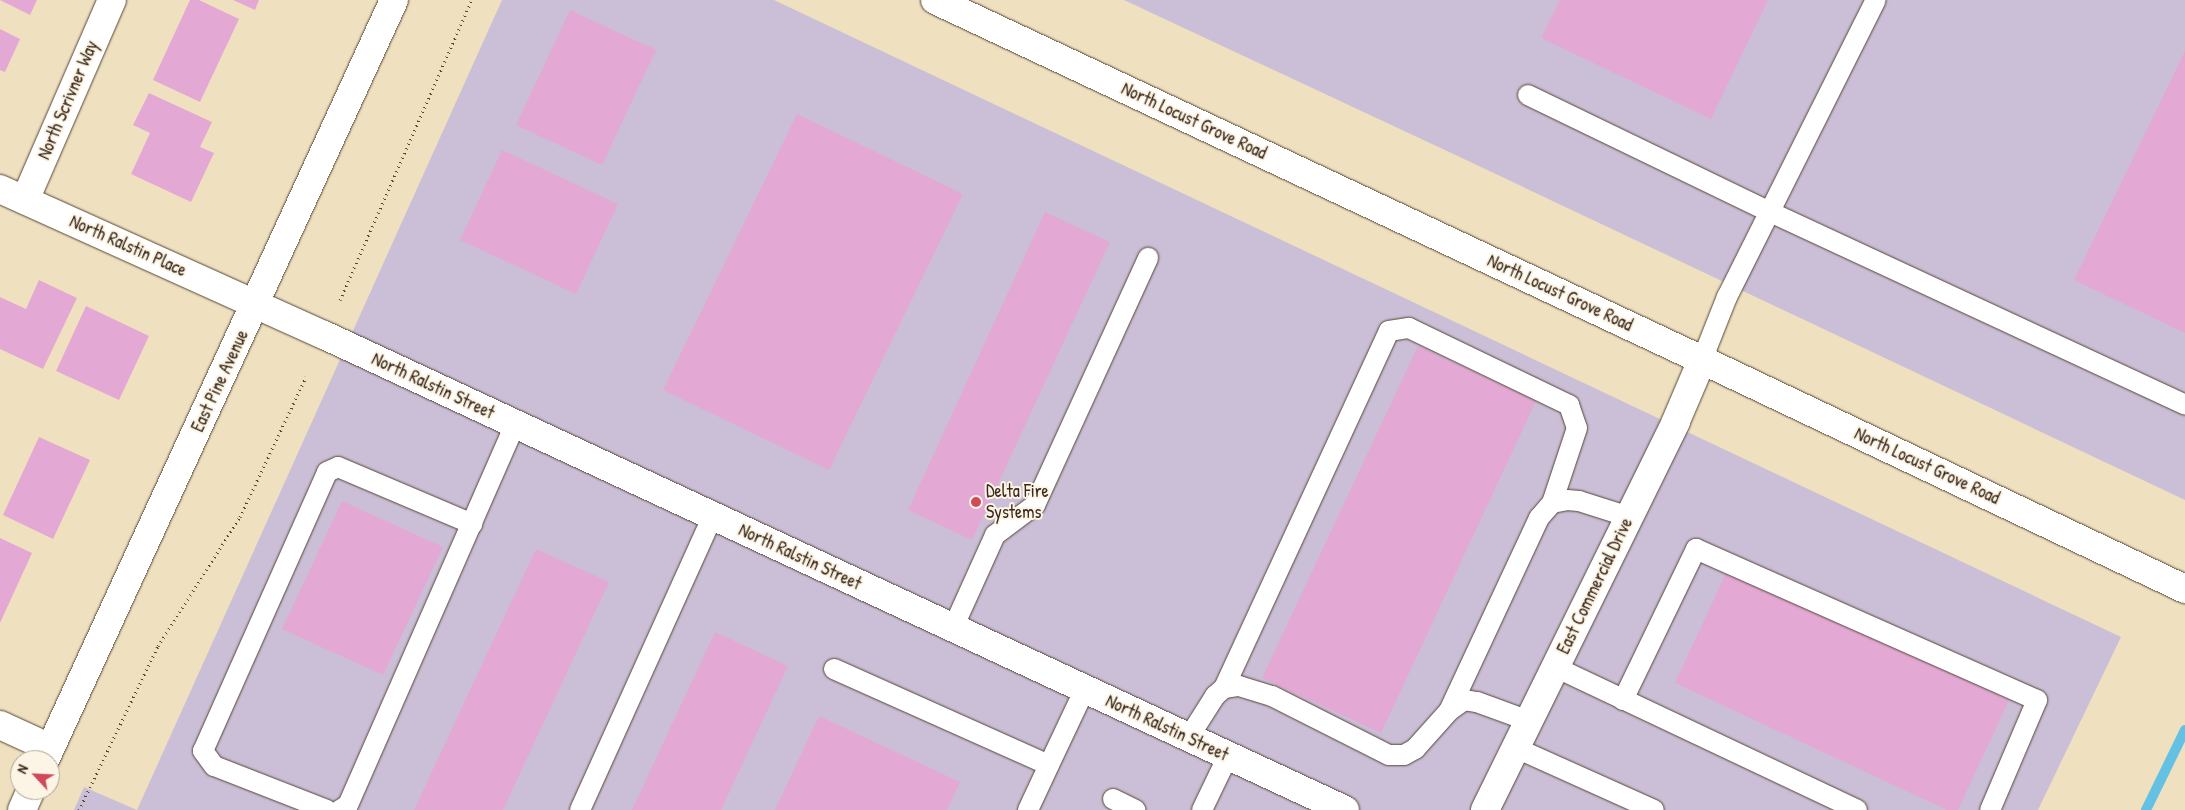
<!DOCTYPE html>
<style>
body{margin:0}
#map{position:relative;width:2185px;height:810px;overflow:hidden;background:#efe1c0;font-family:"Patrick Hand",sans-serif}
div>[style]{position:absolute}
.industrial>*{inset:0;background:#cabfd6}
.stream>*{height:10px;margin:-5px;padding:0 5px;transform-origin:5px;border-radius:5px;background:#65c1e3}
.building>*{inset:0;background:#e4a8d4}
.path>*{height:3px;margin-top:-1.5px;transform-origin:0;background:repeating-linear-gradient(90deg,#564536 0 1px,transparent 0 5px)}
.roads{filter:drop-shadow(0 0 1px #564536) drop-shadow(0 0 1px #564536)}
.service>*{height:20px;margin:-10px;padding:0 10px;transform-origin:10px;border-radius:10px;background:#fff}
.minor>*{height:28px;margin:-14px;padding:0 14px;transform-origin:14px;border-radius:14px;background:#fff}
.tertiary>*{height:28px;margin:-14px;padding:0 14px;transform-origin:14px;border-radius:14px;background:#fff}
.secondary>*{height:28px;margin:-14px;padding:0 14px;transform-origin:14px;border-radius:14px;background:#fff}
.dots>*{width:14px;height:14px;translate:-50% -50%;box-sizing:border-box;border:2px solid #fcf5e5;border-radius:50%}
span{translate:-50% -50%;white-space:nowrap;text-align:center;line-height:1.15;-webkit-text-stroke:4px #fcf5e5;paint-order:stroke}
.street-label{font-size:18px;color:#3b2a1e}
.poi-label{font-size:18px;color:#3b2a1e}
.left{translate:0 -50%;text-align:left}
.north{position:absolute;left:10px;top:750px;width:50px;height:50px;box-sizing:border-box;background:#fcf5e5;border:1px solid #afa495;border-radius:50%;rotate:295deg;font-size:14px;font-weight:700;line-height:20px;text-align:center;color:#3b2a1e}
.north::after{content:'';display:block;margin:auto;width:18px;height:22px;background:#d1495b;clip-path:polygon(50% 0,100% 100%,50% 72%,0 100%)}
</style>
<div id="map">
<div class="industrial">
<div style="clip-path:polygon(502px 0,774px 0,2121px 637px,2038px 810px,137px 810px)"></div>
<div style="clip-path:polygon(1124px 0,2185px 0,2185px 500px,1447px 151px)"></div>
<div style="clip-path:polygon(84px 787px,137px 810px,74px 810px)"></div>
</div>
<div class="stream">
<div style="left:2146px;top:810px;width:89px;rotate:-64deg"></div>
</div>
<div class="building">
<div style="clip-path:polygon(0 0,37px 0,30px 15px)"></div>
<div style="clip-path:polygon(190px 0,199px 0,239px 19px,200px 102px,153px 80px)"></div>
<div style="clip-path:polygon(233px 0,259px 0,255px 10px)"></div>
<div style="clip-path:polygon(1560px 0,1768px 0,1711px 119px,1541px 38px)"></div>
<div style="clip-path:polygon(570px 10px,656px 50px,602px 165px,516px 125px)"></div>
<div style="clip-path:polygon(0 29px,20px 39px,5px 72px,0 70px)"></div>
<div style="clip-path:polygon(2185px 51px,2185px 333px,2074px 280px)"></div>
<div style="clip-path:polygon(149px 93px,212px 122px,200px 147px,214px 153px,191px 202px,131px 174px,150px 133px,133px 125px)"></div>
<div style="clip-path:polygon(797px 114px,963px 194px,829px 470px,663px 390px)"></div>
<div style="clip-path:polygon(502px 150px,618px 204px,576px 294px,460px 240px)"></div>
<div style="clip-path:polygon(1045px 212px,1110px 242px,972px 540px,908px 510px)"></div>
<div style="clip-path:polygon(39px 280px,77px 298px,43px 369px,0 349px,0 297px,26px 309px)"></div>
<div style="clip-path:polygon(86px 306px,149px 336px,119px 400px,56px 371px)"></div>
<div style="clip-path:polygon(1418px 346px,1536px 401px,1381px 733px,1262px 678px)"></div>
<div style="clip-path:polygon(39px 437px,90px 460px,53px 539px,3px 515px)"></div>
<div style="clip-path:polygon(342px 501px,443px 547px,383px 675px,282px 629px)"></div>
<div style="clip-path:polygon(0 538px,32px 553px,0 623px)"></div>
<div style="clip-path:polygon(536px 549px,609px 582px,503px 810px,414px 810px)"></div>
<div style="clip-path:polygon(1728px 569px,2009px 700px,1958px 810px,1947px 810px,1675px 683px)"></div>
<div style="clip-path:polygon(715px 632px,788px 666px,721px 810px,632px 810px)"></div>
<div style="clip-path:polygon(819px 716px,960px 782px,947px 810px,775px 810px)"></div>
</div>
<div class="path">
<div style="left:340px;top:300px;width:328px;rotate:-66.3deg"></div>
<div style="left:79px;top:810px;width:182px;rotate:-64.3deg"></div>
<div style="left:158px;top:646px;width:153px;rotate:-57.6deg"></div>
<div style="left:240px;top:517px;width:155px;rotate:-64.8deg"></div>
</div>
<div class="roads">
<div class="service">
<div style="left:1528px;top:95px;width:269px;rotate:25.8deg"></div>
<div style="left:1770px;top:212px;width:458px;rotate:24.9deg"></div>
<div style="left:1702px;top:360px;width:68px;rotate:-68.4deg"></div>
<div style="left:1727px;top:297px;width:332px;rotate:-63.4deg"></div>
<div style="left:953px;top:628px;width:102px;rotate:-65.7deg"></div>
<div style="left:995px;top:535px;width:50px;rotate:-36.9deg"></div>
<div style="left:1035px;top:505px;width:272px;rotate:-65.4deg"></div>
<div style="left:1555px;top:667px;width:334px;rotate:25.3deg"></div>
<div style="left:834px;top:669px;width:235px;rotate:24.1deg"></div>
<div style="left:1049px;top:765px;width:50px;rotate:115deg"></div>
<div style="left:1224px;top:688px;width:393px;rotate:-65.2deg"></div>
<div style="left:1389px;top:331px;width:20px;rotate:-9deg"></div>
<div style="left:1409px;top:328px;width:178px;rotate:25.7deg"></div>
<div style="left:1569px;top:405px;width:24px;rotate:71deg"></div>
<div style="left:1577px;top:428px;width:79px;rotate:108.4deg"></div>
<div style="left:1623px;top:700px;width:168px;rotate:-64.2deg"></div>
<div style="left:1696px;top:549px;width:373px;rotate:23.9deg"></div>
<div style="left:2037px;top:700px;width:120px;rotate:113.1deg"></div>
<div style="left:1449px;top:711px;width:213px;rotate:-65deg"></div>
<div style="left:1539px;top:518px;width:20px;rotate:-49deg"></div>
<div style="left:1552px;top:503px;width:15px;rotate:-11deg"></div>
<div style="left:1567px;top:500px;width:12px;rotate:5deg"></div>
<div style="left:1579px;top:501px;width:52px;rotate:17.7deg"></div>
<div style="left:1189px;top:737px;width:49px;rotate:-57.6deg"></div>
<div style="left:1215px;top:696px;width:12px;rotate:-42deg"></div>
<div style="left:1224px;top:688px;width:15px;rotate:-8deg"></div>
<div style="left:1239px;top:686px;width:34px;rotate:17deg"></div>
<div style="left:1272px;top:696px;width:131px;rotate:26.8deg"></div>
<div style="left:1389px;top:755px;width:15px"></div>
<div style="left:1404px;top:755px;width:13px;rotate:-29deg"></div>
<div style="left:1415px;top:749px;width:51px;rotate:-48.2deg"></div>
<div style="left:1449px;top:711px;width:19px;rotate:-36deg"></div>
<div style="left:1464px;top:700px;width:13px;rotate:9deg"></div>
<div style="left:1477px;top:702px;width:55px;rotate:20.1deg"></div>
<div style="left:1516px;top:748px;width:151px;rotate:24.2deg"></div>
<div style="left:1049px;top:765px;width:84px;rotate:-64.7deg"></div>
<div style="left:1113px;top:799px;width:25px;rotate:26deg"></div>
<div style="left:327px;top:810px;width:121px;rotate:-158.7deg"></div>
<div style="left:214px;top:766px;width:19px;rotate:-126deg"></div>
<div style="left:203px;top:751px;width:305px;rotate:-66deg"></div>
<div style="left:327px;top:472px;width:12px;rotate:-24deg"></div>
<div style="left:338px;top:467px;width:146px;rotate:23deg"></div>
<div style="left:340px;top:810px;width:9px;rotate:-32deg"></div>
<div style="left:348px;top:805px;width:415px;rotate:-66.3deg"></div>
<div style="left:580px;top:810px;width:323px;rotate:-65.7deg"></div>
<div style="left:1202px;top:810px;width:60px;rotate:-64.3deg"></div>
</div>
<div class="minor">
<div style="left:0;top:189px;width:355px;rotate:24.3deg"></div>
<div style="left:324px;top:335px;width:1126px;rotate:24.95deg"></div>
<div style="left:25px;top:200px;width:218px;rotate:-66.5deg"></div>
<div style="left:0;top:725px;width:55px;rotate:24.7deg"></div>
<div style="left:1485px;top:810px;width:433px;rotate:-63.8deg"></div>
<div style="left:1676px;top:421px;width:66px;rotate:-66.9deg"></div>
</div>
<div class="tertiary">
<div style="left:45px;top:760px;width:836px;rotate:-65.33deg"></div>
<div style="left:22px;top:810px;width:22px;rotate:-66deg"></div>
</div>
<div class="secondary">
<div style="left:935px;top:0;width:847px;rotate:25.14deg"></div>
<div style="left:1702px;top:360px;width:535px;rotate:25.37deg"></div>
</div>
</div>
<div class="dots">
<div style="left:976px;top:502px;background:#d1495b"></div>
</div>
<div class="street-label">
<span style="left:68px;top:100px;rotate:-67deg">North Scrivner Way</span>
<span style="left:1194px;top:121px;rotate:25deg">North Locust Grove Road</span>
<span style="left:128px;top:246px;rotate:24deg">North Ralstin Place</span>
<span style="left:1560px;top:293px;rotate:25deg">North Locust Grove Road</span>
<span style="left:220px;top:381px;rotate:-65deg">East Pine Avenue</span>
<span style="left:433px;top:386px;rotate:25deg">North Ralstin Street</span>
<span style="left:1927px;top:466px;rotate:25deg">North Locust Grove Road</span>
<span style="left:800px;top:557px;rotate:25deg">North Ralstin Street</span>
<span style="left:1595px;top:586px;rotate:-64deg">East Commercial Drive</span>
<span style="left:1167px;top:728px;rotate:25deg">North Ralstin Street</span>
</div>
<div class="poi-label">
<span class="left" style="left:986px;top:502px">Delta Fire<br>Systems</span>
</div>
<div class="north">N</div>
</div>
